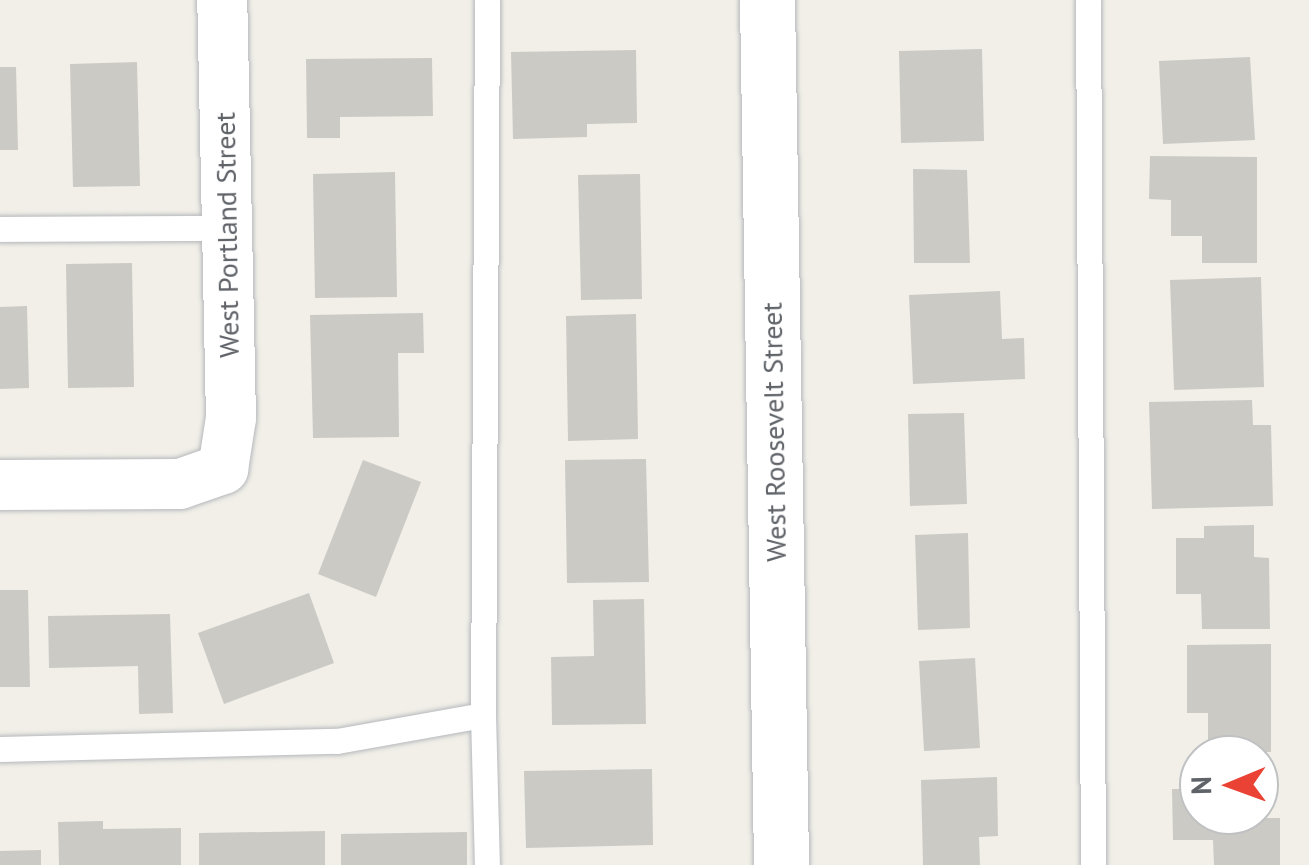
<!DOCTYPE html>
<style>
body{margin:0}
#map{position:relative;width:1309px;height:865px;overflow:hidden;background:#f1efe8;font-family:"PT Sans",sans-serif}
div>[style]{position:absolute}
.building>*{inset:0;background:#cccac5}
.roads{filter:drop-shadow(0 0 2px #b5b8bc) drop-shadow(0 0 2px #b5b8bc)}
.lane>*{height:25px;margin:-12.5px;padding:0 12.5px;transform-origin:12.5px;border-radius:12.5px;background:#fff}
.street>*{height:50px;margin:-25px;padding:0 25px;transform-origin:25px;border-radius:25px;background:#fff}
.secondary>*{height:55px;margin:-27.5px;padding:0 27.5px;transform-origin:27.5px;border-radius:27.5px;background:#fff}
span{translate:-50% -50%;white-space:nowrap;text-align:center;line-height:1.15;-webkit-text-stroke:9px #fff;paint-order:stroke}
.street-label{font-size:28px;color:#5f6368}
.north{position:absolute;left:1179px;top:735px;width:100px;height:100px;box-sizing:border-box;background:#fff;border:2px solid #bfc1c3;border-radius:50%;rotate:269deg;font-size:28px;font-weight:700;line-height:40px;text-align:center;color:#5f6368}
.north::after{content:'';display:block;margin:auto;width:35px;height:45px;background:#ea4335;clip-path:polygon(50% 0,100% 100%,50% 72%,0 100%)}
</style>
<div id="map">
<div class="building">
<div style="clip-path:polygon(982px 49px,984px 141px,901px 143px,899px 51px)"></div>
<div style="clip-path:polygon(636px 50px,637px 123px,587px 124px,587px 137px,513px 139px,511px 52px)"></div>
<div style="clip-path:polygon(1250px 57px,1255px 140px,1163px 144px,1159px 61px)"></div>
<div style="clip-path:polygon(432px 58px,433px 116px,340px 117px,340px 138px,307px 138px,306px 59px)"></div>
<div style="clip-path:polygon(137px 62px,140px 186px,73px 187px,70px 64px)"></div>
<div style="clip-path:polygon(0 67px,16px 67px,18px 150px,0 150px)"></div>
<div style="clip-path:polygon(1150px 156px,1257px 157px,1257px 263px,1202px 263px,1202px 236px,1171px 236px,1171px 200px,1149px 199px)"></div>
<div style="clip-path:polygon(913px 169px,967px 170px,970px 263px,914px 263px)"></div>
<div style="clip-path:polygon(395px 172px,397px 297px,315px 298px,313px 174px)"></div>
<div style="clip-path:polygon(640px 174px,642px 299px,581px 300px,578px 175px)"></div>
<div style="clip-path:polygon(132px 263px,134px 387px,68px 388px,66px 264px)"></div>
<div style="clip-path:polygon(1261px 277px,1264px 387px,1174px 390px,1170px 280px)"></div>
<div style="clip-path:polygon(1000px 291px,1002px 339px,1024px 338px,1025px 379px,913px 384px,909px 295px)"></div>
<div style="clip-path:polygon(27px 306px,29px 388px,0 389px,0 307px)"></div>
<div style="clip-path:polygon(423px 313px,424px 353px,398px 353px,399px 437px,313px 438px,310px 315px)"></div>
<div style="clip-path:polygon(636px 314px,638px 439px,568px 441px,566px 316px)"></div>
<div style="clip-path:polygon(1252px 400px,1253px 425px,1271px 425px,1273px 506px,1152px 509px,1149px 402px)"></div>
<div style="clip-path:polygon(964px 413px,967px 504px,910px 506px,908px 414px)"></div>
<div style="clip-path:polygon(646px 459px,649px 582px,567px 583px,565px 460px)"></div>
<div style="clip-path:polygon(363px 460px,421px 482px,376px 597px,318px 574px)"></div>
<div style="clip-path:polygon(1254px 525px,1254px 557px,1269px 558px,1270px 629px,1202px 629px,1201px 594px,1176px 594px,1176px 538px,1204px 538px,1204px 526px)"></div>
<div style="clip-path:polygon(968px 533px,970px 628px,918px 630px,915px 535px)"></div>
<div style="clip-path:polygon(0 590px,28px 590px,30px 687px,0 687px)"></div>
<div style="clip-path:polygon(309px 593px,334px 663px,224px 704px,198px 633px)"></div>
<div style="clip-path:polygon(644px 599px,646px 724px,552px 725px,551px 657px,594px 656px,593px 600px)"></div>
<div style="clip-path:polygon(170px 614px,173px 713px,139px 714px,138px 666px,49px 668px,48px 616px)"></div>
<div style="clip-path:polygon(1271px 644px,1271px 752px,1208px 752px,1208px 713px,1187px 713px,1187px 645px)"></div>
<div style="clip-path:polygon(975px 658px,980px 748px,924px 751px,919px 661px)"></div>
<div style="clip-path:polygon(1259px 768px,1265px 768px,1266px 818px,1280px 818px,1280px 865px,1214px 865px,1213px 840px,1173px 840px,1172px 789px,1199px 789px,1199px 815px,1259px 815px)"></div>
<div style="clip-path:polygon(652px 769px,653px 845px,526px 848px,524px 771px)"></div>
<div style="clip-path:polygon(997px 777px,998px 836px,979px 837px,980px 865px,923px 865px,921px 780px)"></div>
<div style="clip-path:polygon(103px 821px,103px 829px,181px 828px,181px 865px,59px 865px,58px 822px)"></div>
<div style="clip-path:polygon(325px 831px,325px 865px,199px 865px,199px 833px)"></div>
<div style="clip-path:polygon(467px 832px,467px 865px,341px 865px,341px 834px)"></div>
<div style="clip-path:polygon(41px 850px,41px 865px,0 865px,0 851px)"></div>
</div>
<div class="roads">
<div class="lane">
<div style="left:1088px;top:0;width:865px;rotate:89.67deg"></div>
<div style="left:0;top:229px;width:227px;rotate:-0.3deg"></div>
<div style="left:483px;top:715px;width:150px;rotate:88.5deg"></div>
<div style="left:0;top:749px;width:337px;rotate:-1.4deg"></div>
<div style="left:337px;top:741px;width:148px;rotate:-10.1deg"></div>
<div style="left:483px;top:715px;width:715px;rotate:-89.68deg"></div>
</div>
<div class="street">
<div style="left:0;top:485px;width:180px;rotate:-0.3deg"></div>
<div style="left:180px;top:484px;width:46px;rotate:-19.2deg"></div>
<div style="left:223px;top:469px;width:52px;rotate:-81.1deg"></div>
<div style="left:231px;top:418px;width:418px;rotate:-91.2deg"></div>
</div>
<div class="secondary">
<div style="left:767px;top:0;width:865px;rotate:89.07deg"></div>
</div>
</div>
<div class="street-label">
<span style="left:227px;top:235px;rotate:-91deg">West Portland Street</span>
<span style="left:774px;top:432px;rotate:-91deg">West Roosevelt Street</span>
</div>
<div class="north">N</div>
</div>
